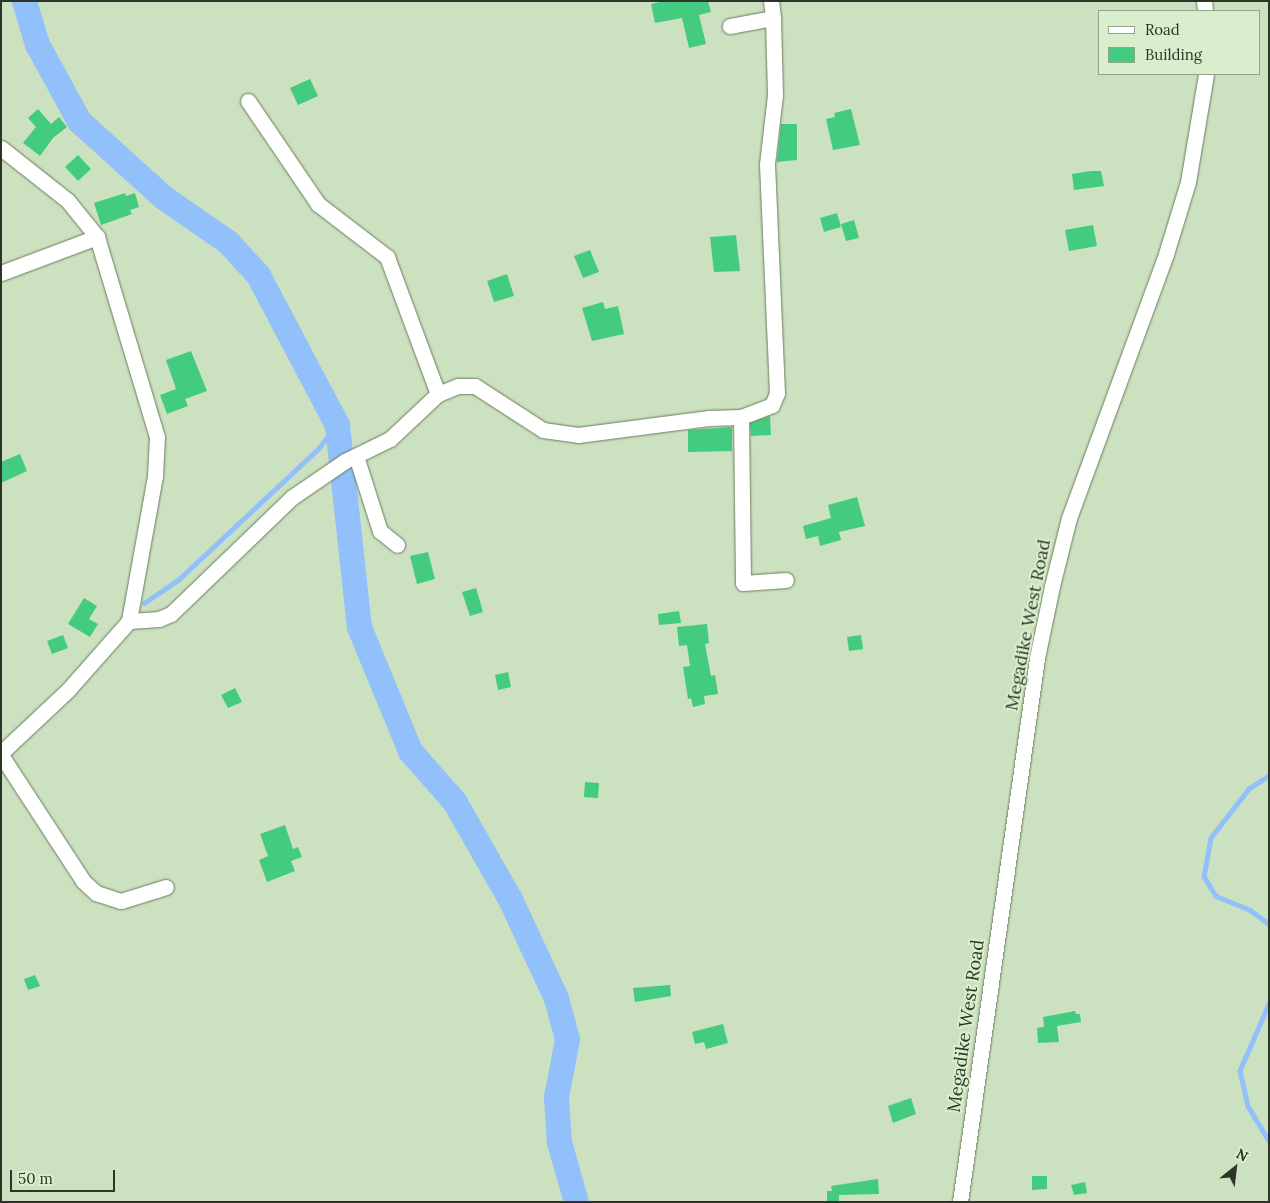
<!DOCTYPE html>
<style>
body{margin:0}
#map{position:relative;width:1270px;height:1203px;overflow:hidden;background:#cbe1bf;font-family:Lora,serif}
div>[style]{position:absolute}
.stream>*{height:4.5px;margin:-2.25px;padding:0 2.25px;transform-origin:2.25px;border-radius:2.25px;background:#92c0fa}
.river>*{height:25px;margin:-12.5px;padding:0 12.5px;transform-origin:12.5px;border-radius:12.5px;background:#92c0fa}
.building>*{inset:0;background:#43cc80}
.roads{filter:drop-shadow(0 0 1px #697d5f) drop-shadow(0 0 1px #697d5f)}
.minor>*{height:15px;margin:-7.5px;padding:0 7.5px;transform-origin:7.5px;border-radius:7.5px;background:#fff}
span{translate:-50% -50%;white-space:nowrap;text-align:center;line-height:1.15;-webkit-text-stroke:4px #d8eecc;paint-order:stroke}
.street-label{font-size:18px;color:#2d3528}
.frame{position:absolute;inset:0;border:2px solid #2d3528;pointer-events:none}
.legend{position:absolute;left:1098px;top:10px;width:162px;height:65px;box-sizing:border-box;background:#d8eecc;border:1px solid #94a48a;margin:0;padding:6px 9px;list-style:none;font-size:15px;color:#2d3528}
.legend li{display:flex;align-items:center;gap:10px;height:25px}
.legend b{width:25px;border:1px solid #94a48a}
.north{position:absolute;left:1210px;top:1143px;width:50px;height:50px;-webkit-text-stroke:4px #d8eecc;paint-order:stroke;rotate:29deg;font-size:14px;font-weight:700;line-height:20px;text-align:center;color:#2d3528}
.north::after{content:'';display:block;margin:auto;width:18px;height:22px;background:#2d3528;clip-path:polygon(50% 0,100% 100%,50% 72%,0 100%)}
.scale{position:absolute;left:10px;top:1170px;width:105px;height:22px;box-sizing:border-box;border:2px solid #2d3528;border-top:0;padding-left:6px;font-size:15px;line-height:18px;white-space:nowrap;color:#2d3528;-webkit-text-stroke:4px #d8eecc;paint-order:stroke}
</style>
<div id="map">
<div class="stream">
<div style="left:144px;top:603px;width:41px;rotate:-34.1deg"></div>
<div style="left:178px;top:580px;width:192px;rotate:-43.1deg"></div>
<div style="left:318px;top:449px;width:31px;rotate:-52deg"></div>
<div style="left:1269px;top:776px;width:24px;rotate:147deg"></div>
<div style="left:1249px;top:789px;width:62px;rotate:127.8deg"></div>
<div style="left:1211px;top:838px;width:39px;rotate:100deg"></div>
<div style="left:1204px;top:876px;width:23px;rotate:59deg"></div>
<div style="left:1216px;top:896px;width:37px;rotate:22deg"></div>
<div style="left:1250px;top:910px;width:24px;rotate:36deg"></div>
<div style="left:1269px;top:1004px;width:73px;rotate:113.4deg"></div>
<div style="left:1240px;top:1071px;width:36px;rotate:77deg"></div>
<div style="left:1248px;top:1106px;width:41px;rotate:59deg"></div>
</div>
<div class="river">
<div style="left:24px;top:1px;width:45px;rotate:73.2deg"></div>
<div style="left:37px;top:44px;width:88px;rotate:61.4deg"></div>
<div style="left:79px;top:121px;width:113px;rotate:42.1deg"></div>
<div style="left:163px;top:197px;width:79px;rotate:34.7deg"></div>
<div style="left:228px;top:242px;width:45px;rotate:47.7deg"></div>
<div style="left:258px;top:275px;width:170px;rotate:62.2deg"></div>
<div style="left:337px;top:425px;width:203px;rotate:83.8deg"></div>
<div style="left:359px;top:627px;width:134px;rotate:67.6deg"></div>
<div style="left:410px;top:751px;width:67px;rotate:48.7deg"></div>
<div style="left:454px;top:801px;width:113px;rotate:60.3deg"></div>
<div style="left:510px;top:899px;width:109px;rotate:65.1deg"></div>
<div style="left:556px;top:998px;width:42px;rotate:75deg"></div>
<div style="left:567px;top:1039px;width:59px;rotate:100.7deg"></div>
<div style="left:556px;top:1097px;width:45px;rotate:86.2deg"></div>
<div style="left:559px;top:1142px;width:62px;rotate:74.2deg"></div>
</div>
<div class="building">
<div style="clip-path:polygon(664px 1px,708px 1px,711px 12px,699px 15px,706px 44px,689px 48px,682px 18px,655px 23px,651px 4px)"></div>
<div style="clip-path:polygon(310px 79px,318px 96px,298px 105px,290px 88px)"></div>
<div style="clip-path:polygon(38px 109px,51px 124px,59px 117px,67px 127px,53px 138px,40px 156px,23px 143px,36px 127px,28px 118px)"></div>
<div style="clip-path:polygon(851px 109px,860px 145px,833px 150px,826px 119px,835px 117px,834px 113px)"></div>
<div style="clip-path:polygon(781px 124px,797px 124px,797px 160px,777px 162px)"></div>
<div style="clip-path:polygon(78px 155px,91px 169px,78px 181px,65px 167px)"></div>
<div style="clip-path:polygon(1091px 171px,1101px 171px,1104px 186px,1074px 190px,1072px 174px)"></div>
<div style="clip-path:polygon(125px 193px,126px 196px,135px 193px,139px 207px,130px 210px,132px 214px,101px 225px,94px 203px)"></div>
<div style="clip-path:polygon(837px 213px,841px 227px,824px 232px,820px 218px)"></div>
<div style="clip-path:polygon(854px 220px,859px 238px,846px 241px,841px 224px)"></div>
<div style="clip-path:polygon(1093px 225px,1097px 246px,1069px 251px,1065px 230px)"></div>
<div style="clip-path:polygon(736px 235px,740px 271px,714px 272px,710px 237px)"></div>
<div style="clip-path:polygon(590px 250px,599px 272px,583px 278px,574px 256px)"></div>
<div style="clip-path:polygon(507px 274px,514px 296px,494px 302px,487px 281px)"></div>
<div style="clip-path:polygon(603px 302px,605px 309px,618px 306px,624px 334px,592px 341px,582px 308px)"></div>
<div style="clip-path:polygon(191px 351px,207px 391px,185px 399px,188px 406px,167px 414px,160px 395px,176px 389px,166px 360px)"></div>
<div style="clip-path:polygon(770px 416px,771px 435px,751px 436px,750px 423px)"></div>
<div style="clip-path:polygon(732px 427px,732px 451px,688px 452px,688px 430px)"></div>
<div style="clip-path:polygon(20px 454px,27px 471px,1px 483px,1px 462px)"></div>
<div style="clip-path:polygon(857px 497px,865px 526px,839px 532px,841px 540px,820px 546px,818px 536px,806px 539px,803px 526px,831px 518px,828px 505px)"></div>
<div style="clip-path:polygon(428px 552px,435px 579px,417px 584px,410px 556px)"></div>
<div style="clip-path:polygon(476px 588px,483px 612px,470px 616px,462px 592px)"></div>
<div style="clip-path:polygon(84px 598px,97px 606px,89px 619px,98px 624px,90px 637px,68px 624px)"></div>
<div style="clip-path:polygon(679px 611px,681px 623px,659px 625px,658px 614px)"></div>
<div style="clip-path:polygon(707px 624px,709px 643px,705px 644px,711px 676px,715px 675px,718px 694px,704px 696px,705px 704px,693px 707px,691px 698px,688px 699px,683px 667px,690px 666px,687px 645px,679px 646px,677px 627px)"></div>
<div style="clip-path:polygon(63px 635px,68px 648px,52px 654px,47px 641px)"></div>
<div style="clip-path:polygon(861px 635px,863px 649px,849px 651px,847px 637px)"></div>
<div style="clip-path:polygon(508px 672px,511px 687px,498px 690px,495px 675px)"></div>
<div style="clip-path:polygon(235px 688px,242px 702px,228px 708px,221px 695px)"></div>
<div style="clip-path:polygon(585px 782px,599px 783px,598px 798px,584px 797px)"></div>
<div style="clip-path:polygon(285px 825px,293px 849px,298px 847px,302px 857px,291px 861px,295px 871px,267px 882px,259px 860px,268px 856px,260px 834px)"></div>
<div style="clip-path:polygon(35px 975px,40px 986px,28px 990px,24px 979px)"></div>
<div style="clip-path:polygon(670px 985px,671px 996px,635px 1002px,633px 988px)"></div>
<div style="clip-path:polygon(1075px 1011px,1076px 1014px,1080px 1014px,1081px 1022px,1057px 1026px,1059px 1042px,1038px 1043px,1037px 1028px,1044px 1027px,1043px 1017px)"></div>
<div style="clip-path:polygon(723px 1024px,728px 1043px,706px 1049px,704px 1042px,695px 1044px,692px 1032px)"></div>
<div style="clip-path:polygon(911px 1098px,916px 1114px,893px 1123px,888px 1106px)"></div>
<div style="clip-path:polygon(1032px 1176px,1047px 1176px,1047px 1189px,1032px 1190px)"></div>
<div style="clip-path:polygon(878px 1179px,879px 1194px,839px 1195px,839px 1202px,827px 1202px,827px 1191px,832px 1191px,831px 1186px)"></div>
<div style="clip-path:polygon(1085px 1182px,1087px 1193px,1074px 1195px,1071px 1185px)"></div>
</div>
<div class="roads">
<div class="minor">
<div style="left:771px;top:1px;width:17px;rotate:83deg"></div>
<div style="left:1204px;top:1px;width:10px;rotate:84deg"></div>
<div style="left:248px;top:101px;width:125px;rotate:55.8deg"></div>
<div style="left:318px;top:204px;width:87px;rotate:37.5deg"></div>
<div style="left:387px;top:257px;width:146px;rotate:69.6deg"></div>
<div style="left:1px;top:148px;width:85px;rotate:38.3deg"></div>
<div style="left:68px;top:201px;width:46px;rotate:51.1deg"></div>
<div style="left:97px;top:237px;width:209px;rotate:73.3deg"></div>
<div style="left:157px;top:437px;width:39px;rotate:93deg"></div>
<div style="left:155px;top:476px;width:147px;rotate:100.2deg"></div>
<div style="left:129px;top:621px;width:92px;rotate:131.5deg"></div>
<div style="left:68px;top:690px;width:92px;rotate:136.8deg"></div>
<div style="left:1px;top:273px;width:103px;rotate:-20.6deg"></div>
<div style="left:741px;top:417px;width:166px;rotate:89.3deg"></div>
<div style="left:743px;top:583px;width:43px;rotate:-4deg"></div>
<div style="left:356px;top:456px;width:79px;rotate:72.3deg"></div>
<div style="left:380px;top:531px;width:22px;rotate:39deg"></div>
<div style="left:129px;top:621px;width:30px;rotate:-4deg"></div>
<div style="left:159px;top:619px;width:13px;rotate:-23deg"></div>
<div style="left:171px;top:614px;width:167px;rotate:-44deg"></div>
<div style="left:291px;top:498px;width:65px;rotate:-34.4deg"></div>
<div style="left:345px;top:461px;width:50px;rotate:-26.1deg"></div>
<div style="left:390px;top:439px;width:66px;rotate:-43.2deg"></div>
<div style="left:438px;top:394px;width:22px;rotate:-22deg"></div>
<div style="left:458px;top:386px;width:17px"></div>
<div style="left:475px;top:386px;width:81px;rotate:32.9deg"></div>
<div style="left:543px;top:430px;width:35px;rotate:8deg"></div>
<div style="left:578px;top:435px;width:132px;rotate:-7.4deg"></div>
<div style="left:709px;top:418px;width:32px;rotate:-2deg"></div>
<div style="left:741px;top:417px;width:33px;rotate:-21deg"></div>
<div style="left:772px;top:405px;width:13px;rotate:-67deg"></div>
<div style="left:777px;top:393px;width:229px;rotate:-92.5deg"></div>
<div style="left:767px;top:164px;width:69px;rotate:-83.4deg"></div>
<div style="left:775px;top:95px;width:77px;rotate:-91.5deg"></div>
<div style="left:773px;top:18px;width:44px;rotate:169.5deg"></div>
<div style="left:1px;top:755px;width:150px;rotate:56.9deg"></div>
<div style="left:83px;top:881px;width:18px;rotate:43deg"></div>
<div style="left:96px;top:893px;width:26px;rotate:18deg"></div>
<div style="left:121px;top:901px;width:47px;rotate:-17.3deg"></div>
<div style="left:960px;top:1202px;width:549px;rotate:-81.94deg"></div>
<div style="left:1037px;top:658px;width:74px;rotate:-78.2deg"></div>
<div style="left:1052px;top:586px;width:70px;rotate:-76deg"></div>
<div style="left:1069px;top:518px;width:281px;rotate:-69.8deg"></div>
<div style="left:1166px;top:254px;width:75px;rotate:-73deg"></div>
<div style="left:1188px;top:182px;width:109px;rotate:-80.5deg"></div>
</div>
</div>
<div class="street-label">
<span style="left:1028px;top:625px;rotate:-79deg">Megadike West Road</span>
<span style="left:966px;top:1026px;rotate:-82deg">Megadike West Road</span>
</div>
<div class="frame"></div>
<ul class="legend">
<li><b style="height:6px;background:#fff"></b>Road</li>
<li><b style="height:14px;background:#43cc80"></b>Building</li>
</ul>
<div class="north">N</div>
<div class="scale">50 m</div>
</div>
